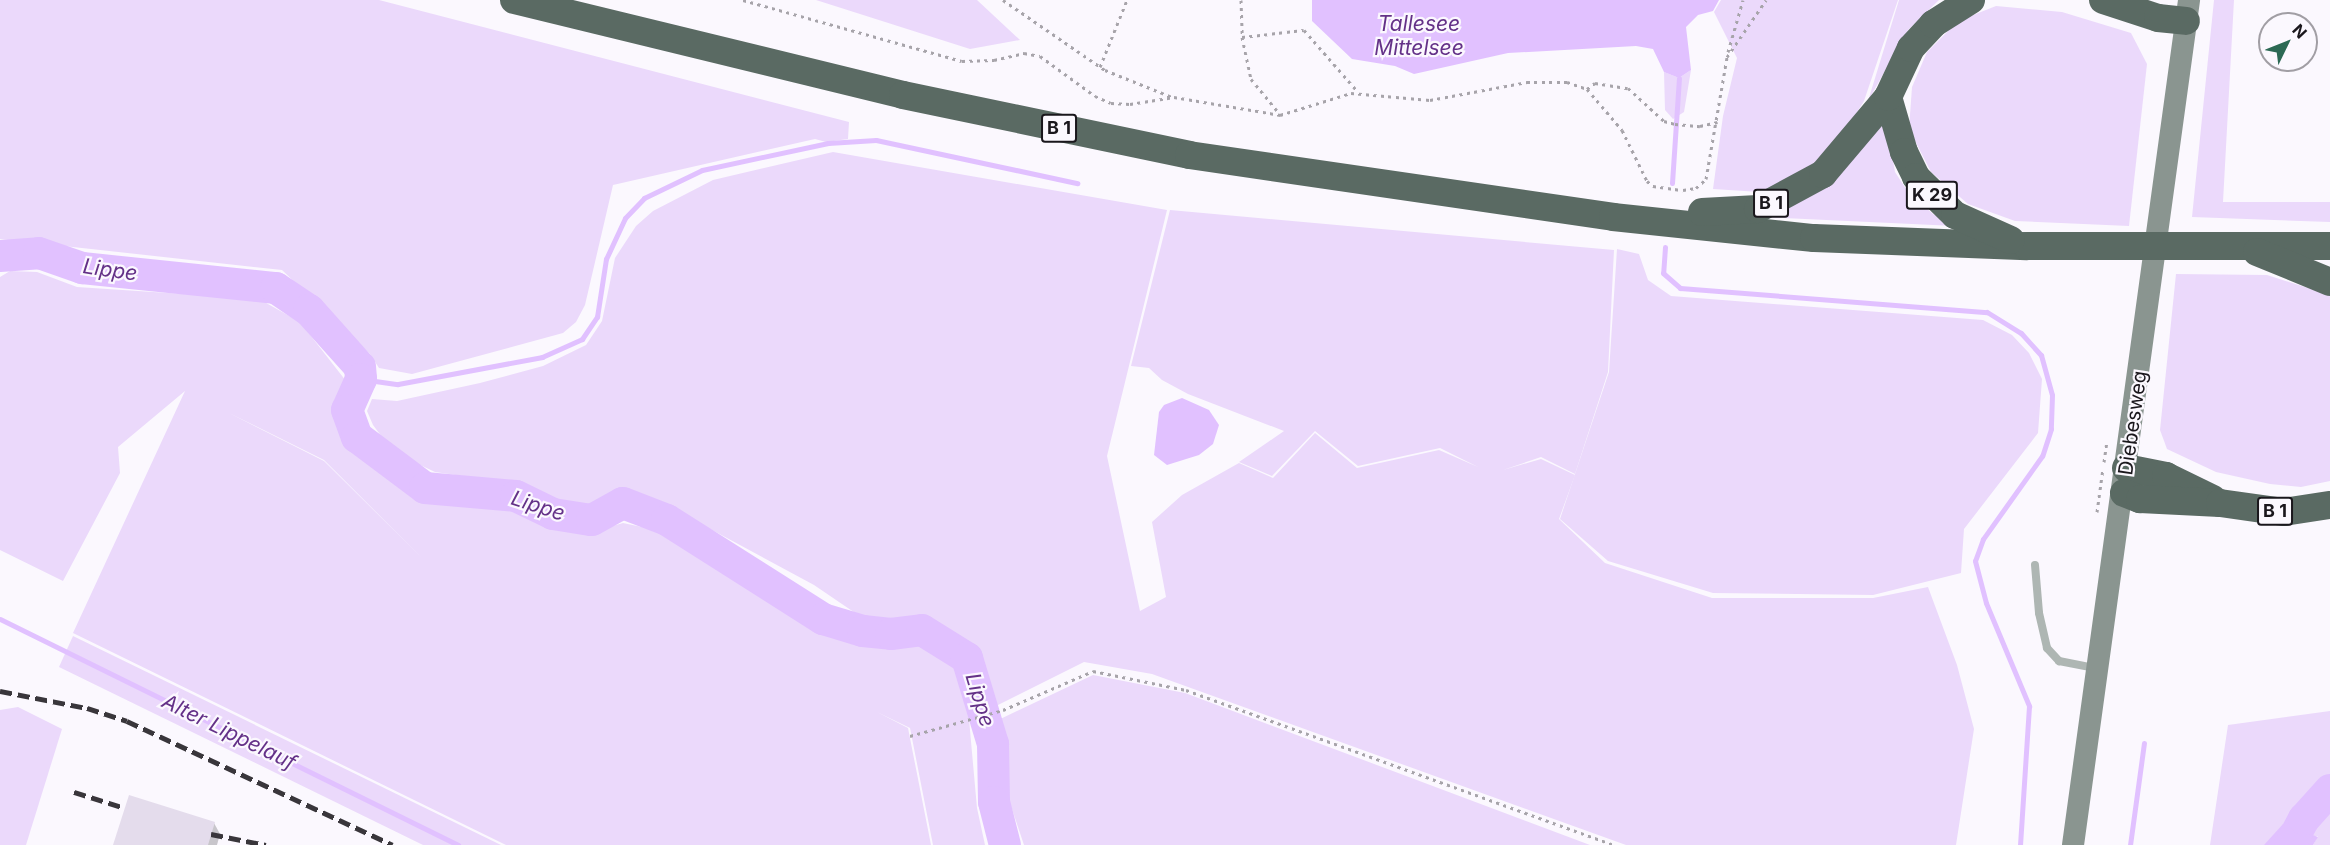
<!DOCTYPE html>
<style>
body{margin:0}
#map{position:relative;width:2330px;height:845px;overflow:hidden;background:#fbf8fe;font-family:Inter,sans-serif}
div>[style]{position:absolute}
.green>*{inset:0;background:#ebd9fb}
.water>*{inset:0;background:#e1c1ff}
.shadow>*{inset:0;background:#0003}
.stream>*{height:5px;margin:-2.5px;padding:0 2.5px;transform-origin:2.5px;border-radius:2.5px;background:#e1c1ff}
.river>*{height:32px;margin:-16px;padding:0 16px;transform-origin:16px;border-radius:16px;background:#e1c1ff}
.building>*{inset:0;background:#e4dcec}
.path>*{height:3px;margin-top:-1.5px;transform-origin:0;background:repeating-linear-gradient(90deg,#a7a4aa 0 3px,transparent 0 7.5px)}
.lane>*{height:8px;margin:-4px;padding:0 4px;transform-origin:4px;border-radius:4px;background:#aeb6b3}
.secondary>*{height:22px;margin:-11px;padding:0 11px;transform-origin:11px;border-radius:11px;background:#8a9590}
.highway>*{height:28px;margin:-14px;padding:0 14px;transform-origin:14px;border-radius:14px;background:#5a6a63}
.rail>*{height:4.5px;margin-top:-2.25px;transform-origin:0;background:repeating-linear-gradient(90deg,#39363b 0 12px,transparent 0 18px)}
span{translate:-50% -50%;white-space:nowrap;text-align:center;line-height:1.15;-webkit-text-stroke:4.5px #fbf8fe;paint-order:stroke}
.shield-label span{padding:2px 4px;background:#fbf8fe;border:2px solid;border-radius:4px;-webkit-text-stroke-width:0}
.shield-label{font-size:18px;color:#1a171c;font-weight:700}
.street-label{font-size:20px;color:#1a171c}
.water-label{font-size:21px;color:#643188;font-style:italic}
.north{position:absolute;left:2258px;top:12px;width:60px;height:60px;box-sizing:border-box;background:#fbf8fe;border:2px solid #a19ea4;border-radius:50%;rotate:47deg;font-size:16px;font-weight:700;line-height:24px;text-align:center;color:#1a171c}
.north::after{content:'';display:block;margin:auto;width:21px;height:27px;background:#2c6954;clip-path:polygon(50% 0,100% 100%,50% 72%,0 100%)}
</style>
<div id="map">
<div class="green">
<div style="clip-path:polygon(0 0,379px 0,849px 122px,848px 139px,826px 142px,815px 139px,613px 185px,585px 305px,576px 322px,563px 333px,412px 374px,379px 368px,370px 354px,282px 270px,0 239px)"></div>
<div style="clip-path:polygon(816px 0,977px 0,1020px 40px,970px 49px)"></div>
<div style="clip-path:polygon(1721px 0,1898px 0,1864px 101px,1839px 141px,1801px 175px,1760px 192px,1713px 189px,1723px 116px,1737px 58px,1714px 12px)"></div>
<div style="clip-path:polygon(1899px 0,1939px 0,1908px 30px,1868px 101px)"></div>
<div style="clip-path:polygon(2214px 0,2234px 0,2223px 202px,2330px 202px,2330px 222px,2192px 217px)"></div>
<div style="clip-path:polygon(1996px 6px,2062px 12px,2131px 33px,2147px 64px,2129px 226px,2015px 221px,1968px 204px,1931px 172px,1909px 129px,1912px 87px,1927px 52px,1958px 21px)"></div>
<div style="clip-path:polygon(1691px 70px,1684px 112px,1673px 119px,1665px 110px,1664px 72px,1679px 78px)"></div>
<div style="clip-path:polygon(1886px 118px,1895px 172px,1908px 192px,1933px 214px,1955px 226px,1761px 217px)"></div>
<div style="clip-path:polygon(833px 152px,1167px 210px,1107px 456px,1140px 611px,1166px 597px,1152px 522px,1182px 495px,1239px 463px,1273px 478px,1315px 433px,1357px 468px,1439px 450px,1478px 467px,1440px 448px,1358px 466px,1315px 431px,1272px 476px,1239px 462px,1284px 431px,1188px 394px,1162px 380px,1149px 368px,1131px 366px,1170px 210px,1614px 250px,1608px 372px,1575px 474px,1541px 457px,1503px 470px,1541px 459px,1575px 475px,1559px 519px,1605px 563px,1712px 598px,1873px 598px,1928px 587px,1957px 665px,1974px 729px,1956px 845px,1626px 845px,1152px 674px,1084px 662px,990px 709px,972px 651px,926px 619px,864px 619px,814px 585px,675px 510px,623px 492px,590px 509px,554px 505px,519px 484px,435px 472px,393px 452px,373px 425px,367px 411px,372px 399px,397px 401px,480px 383px,543px 366px,586px 345px,602px 321px,615px 258px,636px 226px,653px 211px,713px 180px)"></div>
<div style="clip-path:polygon(1617px 249px,1639px 254px,1648px 280px,1671px 296px,1983px 320px,2012px 335px,2029px 353px,2042px 379px,2038px 433px,1964px 529px,1961px 573px,1873px 595px,1713px 593px,1608px 561px,1560px 519px,1609px 372px)"></div>
<div style="clip-path:polygon(evenodd,10px 271px,37px 272px,77px 287px,259px 299px,300px 322px,346px 381px,343px 407px,352px 437px,378px 466px,426px 495px,513px 504px,592px 532px,623px 523px,661px 531px,798px 612px,890px 645px,916px 641px,956px 666px,978px 714px,969px 719px,977px 808px,985px 845px,933px 845px,910px 728px,877px 712px,908px 728px,931px 845px,506px 845px,73px 633px,185px 391px,118px 447px,120px 473px,63px 581px,0 550px,0 277px,10px 271px,229px 413px,324px 460px,421px 557px,324px 461px,229px 413px)"></div>
<div style="clip-path:polygon(2176px 274px,2267px 275px,2330px 295px,2330px 481px,2301px 487px,2270px 484px,2216px 472px,2167px 449px,2160px 430px)"></div>
<div style="clip-path:polygon(73px 636px,501px 845px,423px 845px,59px 667px)"></div>
<div style="clip-path:polygon(1093px 675px,1185px 693px,1590px 845px,1024px 845px,1009px 800px,1008px 747px,994px 722px)"></div>
<div style="clip-path:polygon(18px 707px,62px 729px,26px 845px,0 845px,0 710px)"></div>
<div style="clip-path:polygon(2330px 711px,2330px 845px,2313px 845px,2318px 836px,2264px 845px,2210px 845px,2228px 725px)"></div>
</div>
<div class="water">
<div style="clip-path:polygon(1312px 0,1719px 0,1713px 11px,1698px 15px,1686px 27px,1691px 70px,1679px 78px,1664px 72px,1653px 49px,1636px 46px,1508px 53px,1414px 74px,1395px 66px,1352px 59px,1312px 21px)"></div>
<div style="clip-path:polygon(1182px 398px,1209px 410px,1219px 425px,1213px 444px,1199px 455px,1167px 465px,1154px 455px,1159px 412px,1164px 405px)"></div>
<div style="clip-path:polygon(2283px 824px,2318px 837px,2313px 845px,2264px 845px)"></div>
</div>
<div class="shadow">
<div style="clip-path:polygon(214px 823px,220px 834px,217px 845px,115px 845px)"></div>
</div>
<div class="stream">
<div style="left:1672px;top:183px;width:105px;rotate:-86.2deg"></div>
<div style="left:1665px;top:247px;width:26px;rotate:94deg"></div>
<div style="left:1663px;top:273px;width:23px;rotate:41deg"></div>
<div style="left:1680px;top:288px;width:308px;rotate:4.5deg"></div>
<div style="left:1987px;top:312px;width:40px;rotate:32deg"></div>
<div style="left:2021px;top:333px;width:30px;rotate:48deg"></div>
<div style="left:2041px;top:355px;width:41px;rotate:74.6deg"></div>
<div style="left:2052px;top:395px;width:34px;rotate:92deg"></div>
<div style="left:2051px;top:429px;width:28px;rotate:108deg"></div>
<div style="left:2042px;top:456px;width:102px;rotate:125.4deg"></div>
<div style="left:1983px;top:539px;width:23px;rotate:110deg"></div>
<div style="left:1975px;top:561px;width:43px;rotate:75.3deg"></div>
<div style="left:1986px;top:603px;width:112px;rotate:67.3deg"></div>
<div style="left:2029px;top:706px;width:139px;rotate:93.7deg"></div>
<div style="left:361px;top:379px;width:37px;rotate:8deg"></div>
<div style="left:398px;top:384px;width:147px;rotate:-10.6deg"></div>
<div style="left:542px;top:357px;width:44px;rotate:-24.2deg"></div>
<div style="left:582px;top:339px;width:27px;rotate:-56deg"></div>
<div style="left:597px;top:317px;width:59px;rotate:-81.2deg"></div>
<div style="left:606px;top:259px;width:45px;rotate:-65.1deg"></div>
<div style="left:625px;top:218px;width:28px;rotate:-46deg"></div>
<div style="left:644px;top:198px;width:64px;rotate:-25.8deg"></div>
<div style="left:702px;top:170px;width:129px;rotate:-12.1deg"></div>
<div style="left:828px;top:143px;width:48px;rotate:-3.6deg"></div>
<div style="left:876px;top:140px;width:206px;rotate:12.1deg"></div>
<div style="left:0;top:619px;width:511px;rotate:26.26deg"></div>
<div style="left:2130px;top:845px;width:103px;rotate:-82.2deg"></div>
</div>
<div class="river">
<div style="left:0;top:256px;width:39px;rotate:-4deg"></div>
<div style="left:39px;top:253px;width:46px;rotate:19.2deg"></div>
<div style="left:82px;top:268px;width:195px;rotate:5.9deg"></div>
<div style="left:276px;top:288px;width:40px;rotate:34deg"></div>
<div style="left:309px;top:310px;width:76px;rotate:48.2deg"></div>
<div style="left:360px;top:367px;width:12px;rotate:85deg"></div>
<div style="left:361px;top:379px;width:34px;rotate:114deg"></div>
<div style="left:347px;top:410px;width:29px;rotate:70deg"></div>
<div style="left:357px;top:437px;width:85px;rotate:36.9deg"></div>
<div style="left:425px;top:488px;width:91px;rotate:5deg"></div>
<div style="left:516px;top:496px;width:41px;rotate:25.9deg"></div>
<div style="left:553px;top:514px;width:39px;rotate:9deg"></div>
<div style="left:592px;top:520px;width:35px;rotate:-29deg"></div>
<div style="left:623px;top:503px;width:47px;rotate:21.1deg"></div>
<div style="left:667px;top:520px;width:185px;rotate:32.4deg"></div>
<div style="left:823px;top:619px;width:42px;rotate:16.7deg"></div>
<div style="left:863px;top:631px;width:28px;rotate:6deg"></div>
<div style="left:891px;top:634px;width:31px;rotate:-7deg"></div>
<div style="left:922px;top:630px;width:53px;rotate:31.9deg"></div>
<div style="left:967px;top:658px;width:90px;rotate:73.2deg"></div>
<div style="left:993px;top:744px;width:58px;rotate:89deg"></div>
<div style="left:994px;top:802px;width:44px;rotate:75.7deg"></div>
<div style="left:2290px;top:845px;width:30px;rotate:-62deg"></div>
<div style="left:2304px;top:819px;width:39px;rotate:-48deg"></div>
</div>
<div class="building">
<div style="clip-path:polygon(129px 795px,215px 822px,208px 845px,113px 845px)"></div>
</div>
<div class="path">
<div style="left:743px;top:0;width:227px;rotate:15.6deg"></div>
<div style="left:962px;top:61px;width:32px;rotate:-2deg"></div>
<div style="left:994px;top:60px;width:31px;rotate:-13deg"></div>
<div style="left:1024px;top:53px;width:16px;rotate:11deg"></div>
<div style="left:1040px;top:56px;width:68px;rotate:36deg"></div>
<div style="left:1095px;top:96px;width:17px;rotate:24deg"></div>
<div style="left:1111px;top:103px;width:19px;rotate:3deg"></div>
<div style="left:1130px;top:104px;width:45px;rotate:-9deg"></div>
<div style="left:1174px;top:97px;width:108px;rotate:9.6deg"></div>
<div style="left:1280px;top:115px;width:74px;rotate:-17.2deg"></div>
<div style="left:1351px;top:93px;width:79px;rotate:5.1deg"></div>
<div style="left:1430px;top:100px;width:99px;rotate:-10.5deg"></div>
<div style="left:1527px;top:82px;width:40px"></div>
<div style="left:1567px;top:82px;width:21px;rotate:19deg"></div>
<div style="left:1587px;top:89px;width:54px;rotate:49.5deg"></div>
<div style="left:1622px;top:130px;width:57px;rotate:63.9deg"></div>
<div style="left:1647px;top:181px;width:8px;rotate:40deg"></div>
<div style="left:1653px;top:186px;width:30px;rotate:8deg"></div>
<div style="left:1683px;top:190px;width:13px;rotate:-9deg"></div>
<div style="left:1696px;top:188px;width:13px;rotate:-42deg"></div>
<div style="left:1706px;top:179px;width:124px;rotate:-80.2deg"></div>
<div style="left:1727px;top:57px;width:69px;rotate:-55.6deg"></div>
<div style="left:1003px;top:0;width:124px;rotate:34.5deg"></div>
<div style="left:1105px;top:70px;width:72px;rotate:21.9deg"></div>
<div style="left:1241px;top:0;width:37px;rotate:88deg"></div>
<div style="left:1242px;top:37px;width:43px;rotate:77.9deg"></div>
<div style="left:1251px;top:79px;width:44px;rotate:50.5deg"></div>
<div style="left:1242px;top:37px;width:62px;rotate:-6.4deg"></div>
<div style="left:1304px;top:30px;width:82px;rotate:48.9deg"></div>
<div style="left:1728px;top:52px;width:54px;rotate:-73.9deg"></div>
<div style="left:1100px;top:67px;width:72px;rotate:-68.1deg"></div>
<div style="left:1587px;top:89px;width:10px;rotate:-37deg"></div>
<div style="left:1595px;top:83px;width:33px;rotate:9deg"></div>
<div style="left:1628px;top:88px;width:49px;rotate:42.5deg"></div>
<div style="left:1664px;top:121px;width:11px;rotate:15deg"></div>
<div style="left:1675px;top:124px;width:25px;rotate:5deg"></div>
<div style="left:1700px;top:126px;width:18px;rotate:-13deg"></div>
<div style="left:2104px;top:462px;width:21px;rotate:-82deg"></div>
<div style="left:2097px;top:512px;width:44px;rotate:-82.2deg"></div>
<div style="left:910px;top:736px;width:97px;rotate:-15.6deg"></div>
<div style="left:1003px;top:710px;width:98px;rotate:-23.4deg"></div>
<div style="left:1093px;top:671px;width:95px;rotate:11.5deg"></div>
<div style="left:1186px;top:690px;width:455px;rotate:19.9deg"></div>
</div>
<div class="lane">
<div style="left:2035px;top:565px;width:48px;rotate:85.2deg"></div>
<div style="left:2039px;top:613px;width:36px;rotate:77deg"></div>
<div style="left:2047px;top:648px;width:18px;rotate:47deg"></div>
<div style="left:2059px;top:661px;width:37px;rotate:11deg"></div>
</div>
<div class="secondary">
<div style="left:2073px;top:845px;width:853px;rotate:-82.18deg"></div>
</div>
<div class="highway">
<div style="left:514px;top:0;width:400px;rotate:13.7deg"></div>
<div style="left:903px;top:95px;width:292px;rotate:11.8deg"></div>
<div style="left:1189px;top:155px;width:429px;rotate:8.3deg"></div>
<div style="left:1613px;top:217px;width:202px;rotate:6deg"></div>
<div style="left:1814px;top:238px;width:213px;rotate:2.2deg"></div>
<div style="left:2027px;top:246px;width:303px"></div>
<div style="left:2103px;top:0;width:58px;rotate:18.1deg"></div>
<div style="left:2158px;top:18px;width:28px;rotate:6deg"></div>
<div style="left:1888px;top:97px;width:57px;rotate:73.8deg"></div>
<div style="left:1904px;top:152px;width:28px;rotate:64deg"></div>
<div style="left:1916px;top:177px;width:54px;rotate:44.3deg"></div>
<div style="left:1955px;top:215px;width:61px;rotate:24.1deg"></div>
<div style="left:1702px;top:212px;width:56px;rotate:-3.1deg"></div>
<div style="left:1758px;top:209px;width:74px;rotate:-28.3deg"></div>
<div style="left:1823px;top:174px;width:101px;rotate:-49.8deg"></div>
<div style="left:1888px;top:97px;width:54px;rotate:-64.9deg"></div>
<div style="left:1911px;top:48px;width:33px;rotate:-47deg"></div>
<div style="left:1933px;top:24px;width:45px;rotate:-32.3deg"></div>
<div style="left:2257px;top:252px;width:79px;rotate:22.3deg"></div>
<div style="left:2126px;top:468px;width:41px;rotate:11.3deg"></div>
<div style="left:2166px;top:476px;width:52px;rotate:26.1deg"></div>
<div style="left:2124px;top:493px;width:17px;rotate:21deg"></div>
<div style="left:2140px;top:499px;width:80px;rotate:2.9deg"></div>
<div style="left:2220px;top:503px;width:65px;rotate:8deg"></div>
<div style="left:2284px;top:512px;width:47px;rotate:-8.7deg"></div>
</div>
<div class="rail">
<div style="left:0;top:691px;width:89px;rotate:11.1deg"></div>
<div style="left:87px;top:708px;width:42px;rotate:18deg"></div>
<div style="left:127px;top:721px;width:293px;rotate:25deg"></div>
<div style="left:74px;top:792px;width:53px;rotate:17.4deg"></div>
<div style="left:211px;top:834px;width:56px;rotate:11.3deg"></div>
</div>
<div class="shield-label">
<span style="left:1059px;top:128px">B 1</span>
<span style="left:1932px;top:195px">K 29</span>
<span style="left:1771px;top:203px">B 1</span>
<span style="left:2275px;top:511px">B 1</span>
</div>
<div class="street-label">
<span style="left:2133px;top:423px;rotate:-82deg">Diebesweg</span>
</div>
<div class="water-label">
<span style="left:1419px;top:36px">Tallesee<br>Mittelsee</span>
<span style="left:110px;top:270px;rotate:8deg">Lippe</span>
<span style="left:538px;top:506px;rotate:18deg">Lippe</span>
<span style="left:980px;top:700px;rotate:73deg">Lippe</span>
<span style="left:229px;top:732px;rotate:26deg">Alter Lippelauf</span>
</div>
<div class="north">N</div>
</div>
